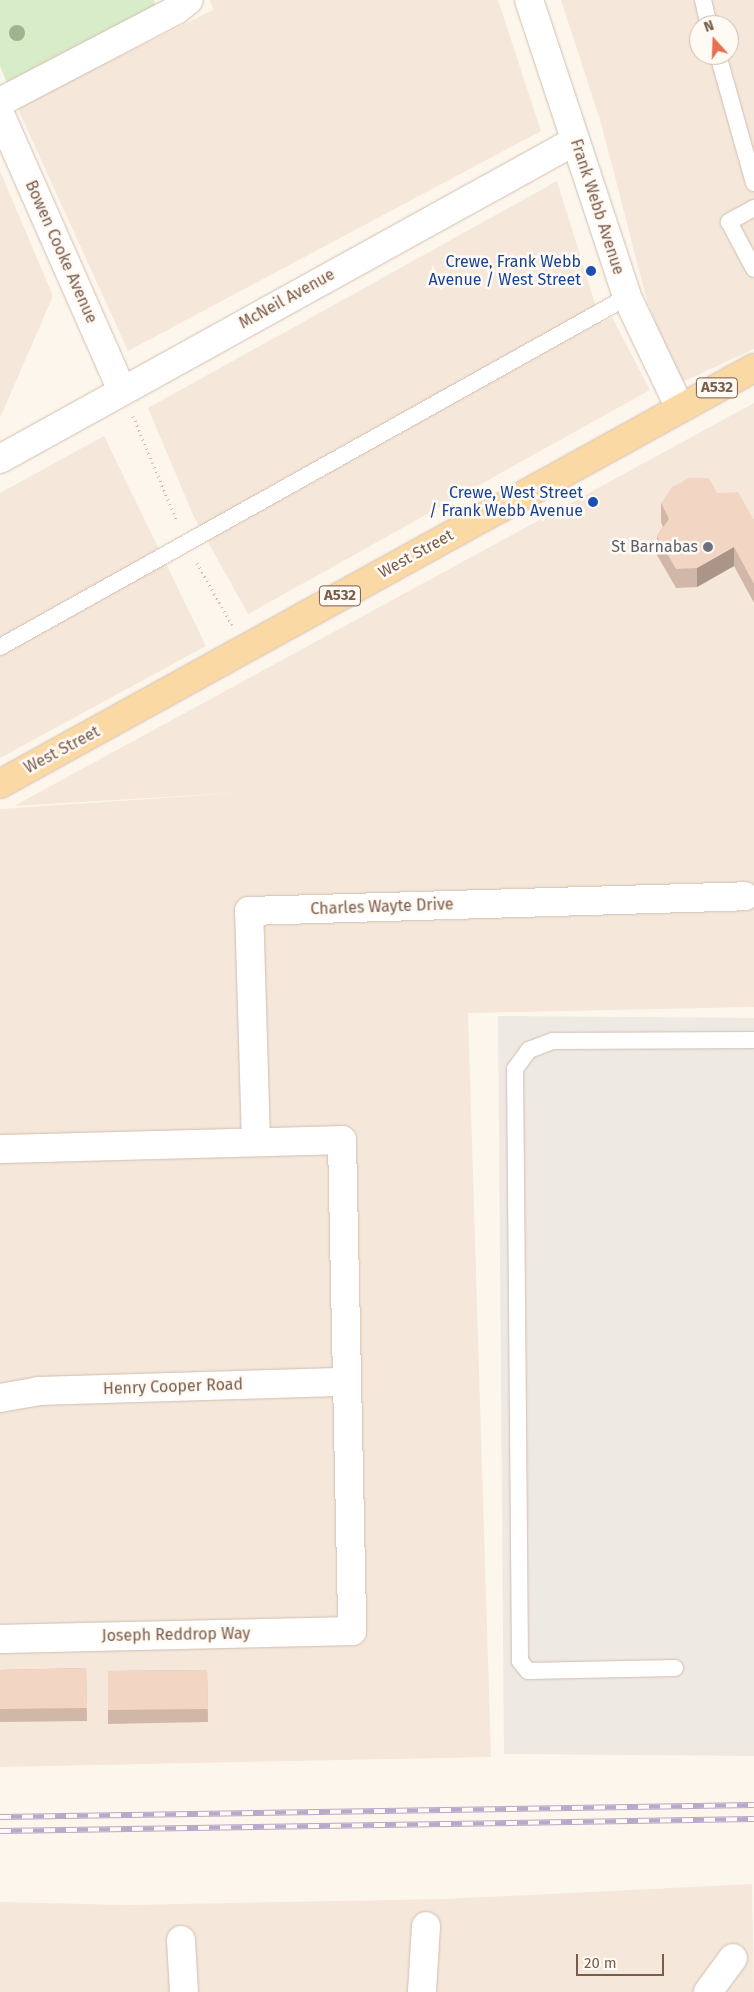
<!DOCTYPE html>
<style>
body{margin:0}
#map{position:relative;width:754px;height:1992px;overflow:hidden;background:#fdf6ec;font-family:"Fira Sans",sans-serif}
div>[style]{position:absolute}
.residential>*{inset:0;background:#f5e8da}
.industrial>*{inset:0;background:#efe9e4}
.green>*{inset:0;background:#d8ecc9}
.path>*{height:3px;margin-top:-1.5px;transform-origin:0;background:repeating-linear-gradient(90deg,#d9b8a5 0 1px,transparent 0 5px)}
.roads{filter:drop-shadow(0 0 1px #d1beb0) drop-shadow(0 0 1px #d1beb0)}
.lane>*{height:16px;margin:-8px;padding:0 8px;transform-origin:8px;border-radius:8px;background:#fff}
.street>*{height:28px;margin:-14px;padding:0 14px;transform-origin:14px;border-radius:14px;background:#fff}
.primary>*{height:28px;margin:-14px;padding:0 14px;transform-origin:14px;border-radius:14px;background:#fbd9a5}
.rail>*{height:5.5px;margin-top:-2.75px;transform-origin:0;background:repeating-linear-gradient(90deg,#fffaf3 0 11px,#b9a8c9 0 22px);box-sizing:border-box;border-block:1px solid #b9a8c9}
.trees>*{width:16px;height:16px;margin:-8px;border-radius:50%;background:#a0b28e}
.wall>*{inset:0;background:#d1b7a8}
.shaded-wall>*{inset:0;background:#aa9588}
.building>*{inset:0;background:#f3d5c3}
.dots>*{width:14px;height:14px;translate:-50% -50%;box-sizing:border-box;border:2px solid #fffaf3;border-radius:50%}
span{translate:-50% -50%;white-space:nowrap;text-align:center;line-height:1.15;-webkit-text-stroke:5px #fffaf3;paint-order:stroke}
.shield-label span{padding:1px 4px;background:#fffaf3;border:1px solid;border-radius:4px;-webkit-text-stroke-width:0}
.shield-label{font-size:15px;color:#7a5c4d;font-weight:700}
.street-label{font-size:16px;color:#7a5c4d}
.transit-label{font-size:16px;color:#164399}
.right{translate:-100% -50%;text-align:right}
.worship-label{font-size:16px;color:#5b616d}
.north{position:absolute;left:689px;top:15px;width:50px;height:50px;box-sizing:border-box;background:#fffaf3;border:1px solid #cabbb1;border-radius:50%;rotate:340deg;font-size:14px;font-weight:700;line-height:20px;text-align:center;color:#7a5c4d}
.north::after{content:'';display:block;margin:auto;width:18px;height:22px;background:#e76f51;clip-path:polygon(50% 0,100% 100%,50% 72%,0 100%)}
.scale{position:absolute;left:576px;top:1954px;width:88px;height:22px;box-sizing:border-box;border:2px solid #7a5c4d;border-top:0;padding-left:6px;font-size:15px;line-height:18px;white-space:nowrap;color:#7a5c4d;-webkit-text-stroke:4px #fffaf3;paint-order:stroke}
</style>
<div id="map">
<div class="residential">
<div style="clip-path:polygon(210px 0,498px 0,541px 131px,128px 351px,17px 107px,213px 10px)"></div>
<div style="clip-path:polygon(evenodd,561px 0,754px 0,754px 349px,680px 383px,647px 301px,601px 123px,561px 0,699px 25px,729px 25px,729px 55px,699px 55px,699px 25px)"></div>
<div style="clip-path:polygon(0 171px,53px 296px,0 418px)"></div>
<div style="clip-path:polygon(557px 181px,601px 323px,612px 317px,650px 390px,248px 614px,194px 517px,148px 408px)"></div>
<div style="clip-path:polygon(754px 403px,754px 1007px,468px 1013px,491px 1757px,0 1767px,0 809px,251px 792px,14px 806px)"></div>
<div style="clip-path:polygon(104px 436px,206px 646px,0 758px,0 493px)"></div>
<div style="clip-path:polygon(752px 1884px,754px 1992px,0 1992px,0 1902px,128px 1905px,446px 1899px)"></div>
</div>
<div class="industrial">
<div style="clip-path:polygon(498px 1016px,754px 1018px,754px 1756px,504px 1754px)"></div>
</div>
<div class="green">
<div style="clip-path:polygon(0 0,154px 0,156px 6px,9px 88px,0 66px)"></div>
</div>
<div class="path">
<div style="left:133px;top:416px;width:114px;rotate:67.3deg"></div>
<div style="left:197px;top:563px;width:71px;rotate:60.6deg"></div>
</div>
<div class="roads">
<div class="lane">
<div style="left:703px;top:0;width:26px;rotate:77deg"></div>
<div style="left:718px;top:55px;width:133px;rotate:74.3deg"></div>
<div style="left:754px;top:208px;width:29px;rotate:151deg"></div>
<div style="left:729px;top:222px;width:53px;rotate:62deg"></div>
<div style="left:0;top:647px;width:718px;rotate:-29.17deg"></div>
<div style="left:675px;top:1668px;width:147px;rotate:178.8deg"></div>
<div style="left:528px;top:1671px;width:13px;rotate:-129deg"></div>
<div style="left:520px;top:1661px;width:592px;rotate:-90.48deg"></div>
<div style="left:515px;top:1069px;width:24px;rotate:-54deg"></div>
<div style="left:529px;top:1050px;width:26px;rotate:-21deg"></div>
<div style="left:553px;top:1041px;width:201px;rotate:-0.3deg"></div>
</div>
<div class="street">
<div style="left:529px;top:0;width:313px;rotate:71.7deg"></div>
<div style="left:627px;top:297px;width:123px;rotate:64.5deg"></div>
<div style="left:0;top:102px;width:199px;rotate:-27.6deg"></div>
<div style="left:176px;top:10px;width:16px;rotate:-38deg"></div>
<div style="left:0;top:114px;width:302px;rotate:66.2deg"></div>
<div style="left:0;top:459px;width:657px;rotate:-28.94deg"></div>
<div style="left:256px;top:1142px;width:231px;rotate:-91.7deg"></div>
<div style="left:249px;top:911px;width:496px;rotate:-1.7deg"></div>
<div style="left:0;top:1149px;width:342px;rotate:-1.5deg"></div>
<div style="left:342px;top:1140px;width:491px;rotate:88.8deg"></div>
<div style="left:352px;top:1631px;width:352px;rotate:178.7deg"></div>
<div style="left:0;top:1398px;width:39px;rotate:-10deg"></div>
<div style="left:38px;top:1391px;width:308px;rotate:-1.7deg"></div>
<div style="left:181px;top:1940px;width:52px;rotate:86.7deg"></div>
<div style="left:422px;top:1992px;width:66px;rotate:-86.5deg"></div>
<div style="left:708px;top:1992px;width:42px;rotate:-53.7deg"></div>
</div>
<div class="primary">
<div style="left:0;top:784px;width:861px;rotate:-28.89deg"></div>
</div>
</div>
<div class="rail">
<div style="left:0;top:1817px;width:754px;rotate:-0.91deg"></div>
<div style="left:0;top:1831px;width:754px;rotate:-0.91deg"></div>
</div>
<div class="trees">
<div style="left:17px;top:33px"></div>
</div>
<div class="wall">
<div style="clip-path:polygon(717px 493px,754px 520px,754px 603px,734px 566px,697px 587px,676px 588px,657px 555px,657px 536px,663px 527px,661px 522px,661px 503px)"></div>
<div style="clip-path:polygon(86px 1668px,87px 1721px,0 1722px,0 1670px)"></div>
<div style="clip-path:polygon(207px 1670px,208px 1722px,108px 1724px,108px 1671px)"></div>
</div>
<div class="shaded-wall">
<div style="clip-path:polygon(734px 547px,734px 566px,697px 587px,697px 568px)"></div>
</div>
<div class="building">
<div style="clip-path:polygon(689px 478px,709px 478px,717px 493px,738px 492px,754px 520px,754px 584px,734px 547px,697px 568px,676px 569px,657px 536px,669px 519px,661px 503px,672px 487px)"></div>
<div style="clip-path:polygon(86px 1668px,87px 1708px,0 1709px,0 1670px)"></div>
<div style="clip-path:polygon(207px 1670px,208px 1709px,108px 1710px,108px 1671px)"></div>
</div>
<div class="dots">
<div style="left:591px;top:271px;background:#1a4fb4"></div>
<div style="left:593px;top:502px;background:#1a4fb4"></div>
<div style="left:708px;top:547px;background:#6b7280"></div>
</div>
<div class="shield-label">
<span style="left:717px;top:388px">A532</span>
<span style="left:340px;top:596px">A532</span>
</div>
<div class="street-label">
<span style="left:597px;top:207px;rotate:72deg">Frank Webb Avenue</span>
<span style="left:61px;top:252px;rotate:66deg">Bowen Cooke Avenue</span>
<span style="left:287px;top:299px;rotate:-29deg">McNeil Avenue</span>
<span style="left:416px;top:554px;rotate:-29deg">West Street</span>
<span style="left:62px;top:750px;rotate:-28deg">West Street</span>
<span style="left:382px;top:907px;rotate:-2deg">Charles Wayte Drive</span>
<span style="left:173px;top:1387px;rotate:-2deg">Henry Cooper Road</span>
<span style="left:176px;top:1635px;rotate:-1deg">Joseph Reddrop Way</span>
</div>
<div class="transit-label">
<span class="right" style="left:581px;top:271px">Crewe, Frank Webb<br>Avenue / West Street</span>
<span class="right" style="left:583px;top:502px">Crewe, West Street<br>/ Frank Webb Avenue</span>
</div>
<div class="worship-label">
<span class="right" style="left:698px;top:547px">St Barnabas</span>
</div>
<div class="north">N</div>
<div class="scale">20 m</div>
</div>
